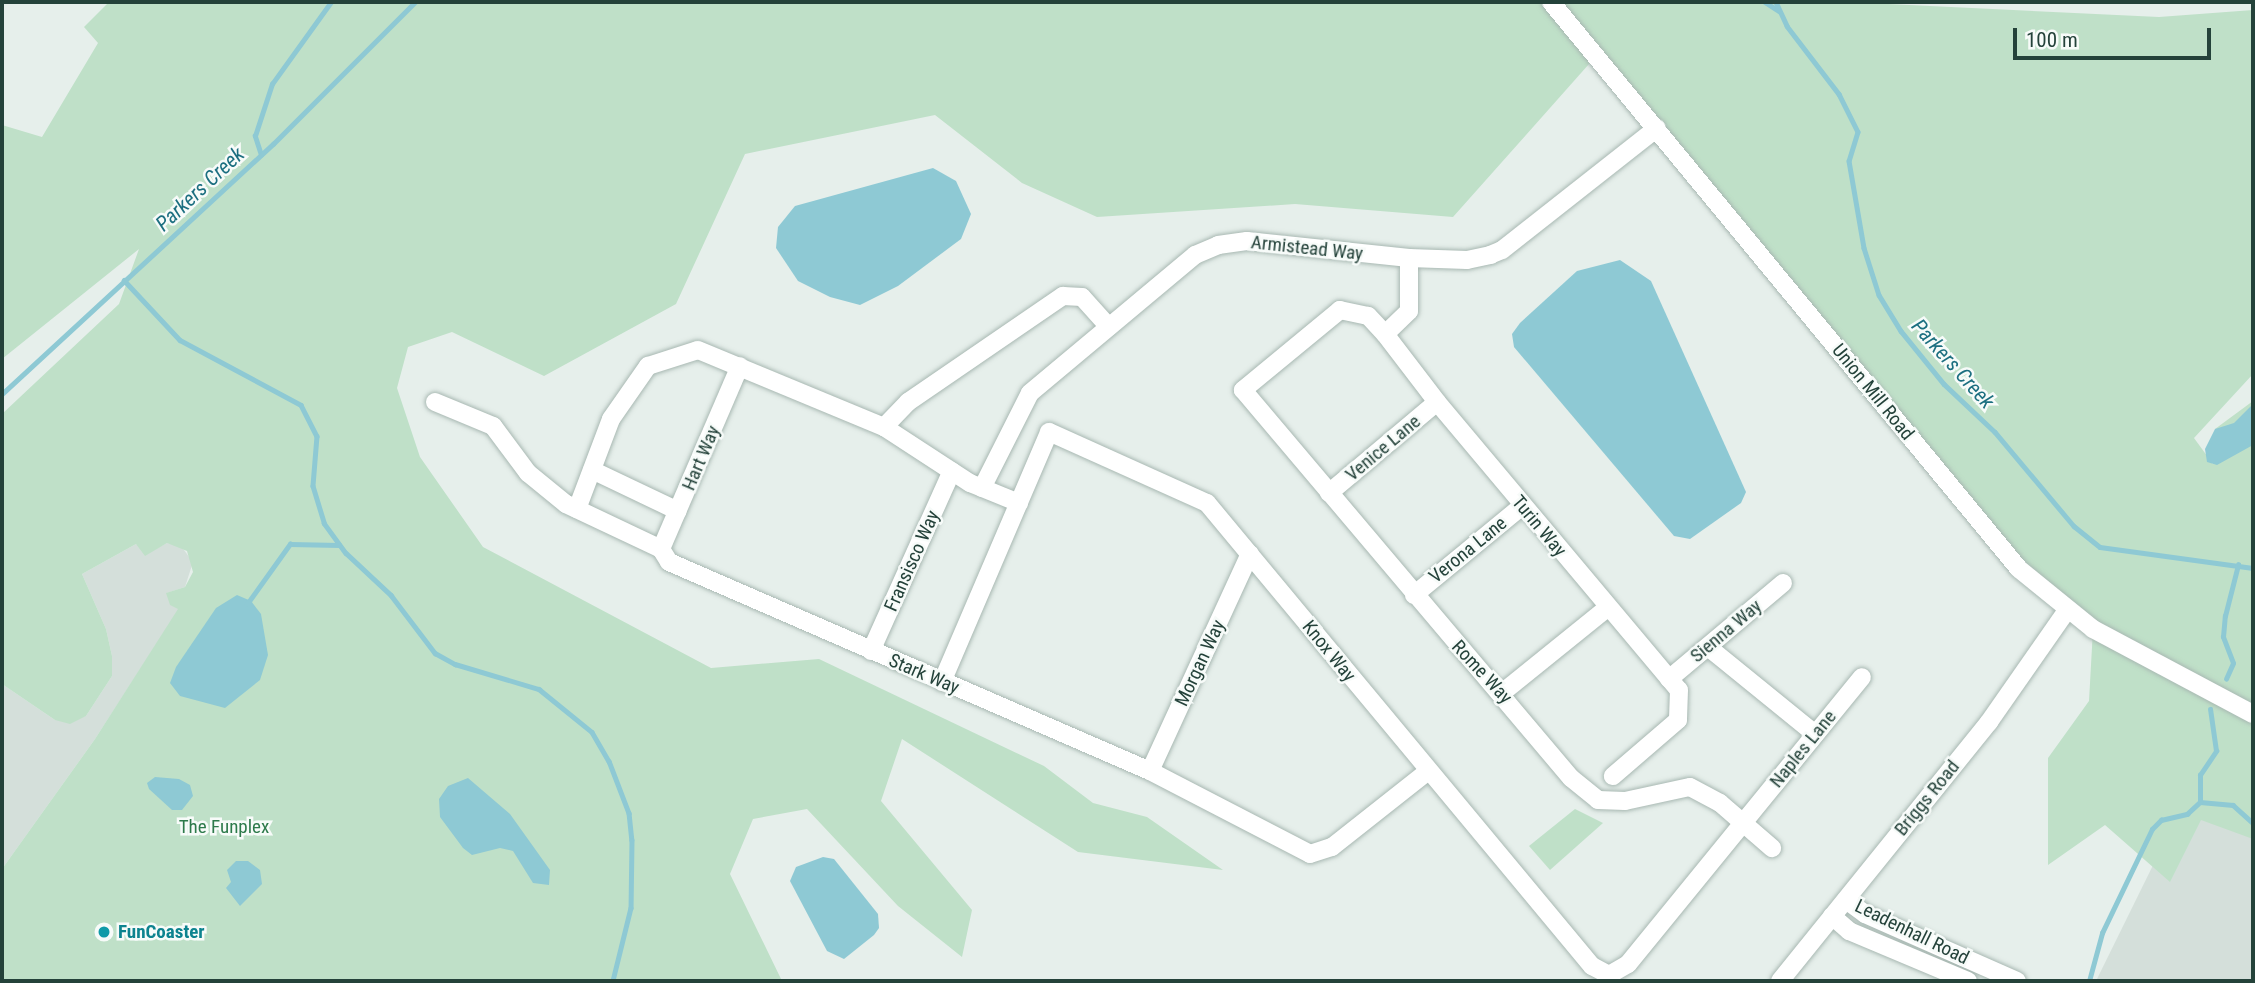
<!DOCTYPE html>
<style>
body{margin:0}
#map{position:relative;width:2255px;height:983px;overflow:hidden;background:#e6efeb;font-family:"Roboto Condensed",sans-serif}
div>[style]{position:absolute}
.built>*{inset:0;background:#d4dfda}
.green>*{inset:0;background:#bfe0c8}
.water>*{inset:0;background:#8ec9d4}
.stream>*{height:4.5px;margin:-2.25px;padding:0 2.25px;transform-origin:2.25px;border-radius:2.25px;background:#8ec9d4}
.roads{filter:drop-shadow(0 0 2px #a8b8b2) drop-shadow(0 0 2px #a8b8b2)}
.minor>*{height:18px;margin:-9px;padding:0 9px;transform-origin:9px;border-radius:9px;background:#fff}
.dots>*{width:19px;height:19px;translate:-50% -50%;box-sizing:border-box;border:4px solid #f7fbf9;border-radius:50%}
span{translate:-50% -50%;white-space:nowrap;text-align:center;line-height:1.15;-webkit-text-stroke:5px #f7fbf9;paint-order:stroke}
.street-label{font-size:19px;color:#24423a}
.park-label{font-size:19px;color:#2d7a4b}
.culture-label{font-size:19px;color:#0d838f;font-weight:700}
.left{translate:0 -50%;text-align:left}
.water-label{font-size:21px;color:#1c6f80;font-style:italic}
.frame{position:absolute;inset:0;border:4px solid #24423a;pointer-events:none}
.scale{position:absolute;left:2013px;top:28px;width:198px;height:32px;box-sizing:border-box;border:4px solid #24423a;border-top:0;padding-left:9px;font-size:21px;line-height:24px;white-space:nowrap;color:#24423a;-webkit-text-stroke:5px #f7fbf9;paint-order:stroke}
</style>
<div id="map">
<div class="built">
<div style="clip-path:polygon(167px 543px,181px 546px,193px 562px,185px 587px,167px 593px,179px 609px,95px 739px,2px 869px,2px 684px,55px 720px,86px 716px,112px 676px,112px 656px,106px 629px,82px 574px,136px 544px,149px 552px)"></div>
<div style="clip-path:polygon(2253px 759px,2253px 981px,2096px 981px,2160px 851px)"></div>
</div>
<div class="green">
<div style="clip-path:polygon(109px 2px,1847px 2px,2159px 17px,2253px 10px,2253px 374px,2194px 438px,2213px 464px,2215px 429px,2253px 401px,2253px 839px,2201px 820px,2170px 882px,2105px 825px,2048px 865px,2048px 758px,2089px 701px,2093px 629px,2057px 602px,1597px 55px,1453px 217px,1295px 204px,1097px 217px,1022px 183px,935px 115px,745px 154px,676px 304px,544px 376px,452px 332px,408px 347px,397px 388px,420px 457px,483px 547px,711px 668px,819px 659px,1044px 766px,1093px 803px,1147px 817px,1223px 870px,1078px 852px,902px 739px,881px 801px,972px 910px,962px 957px,898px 906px,807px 809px,753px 819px,730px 874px,782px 981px,2px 981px,2px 869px,95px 739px,178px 609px,170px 605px,166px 593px,185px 587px,193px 572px,187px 551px,167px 543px,145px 556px,136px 544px,82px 574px,106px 629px,112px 656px,112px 676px,86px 716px,70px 724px,55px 720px,2px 684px,2px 414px,119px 304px,139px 249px,2px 359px,2px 125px,42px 137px,98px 43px,84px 27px)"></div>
<div style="clip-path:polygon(1575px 809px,1603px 823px,1550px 870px,1529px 846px)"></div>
</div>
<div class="water">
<div style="clip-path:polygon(933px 168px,956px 181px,971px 214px,961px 239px,898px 286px,860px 305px,830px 297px,798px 281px,776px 248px,778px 227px,795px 206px)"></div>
<div style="clip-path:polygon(1620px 260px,1651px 281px,1746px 492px,1741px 503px,1690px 539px,1674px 536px,1514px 347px,1512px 334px,1520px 323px,1577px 271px)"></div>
<div style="clip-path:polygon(2253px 404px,2253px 445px,2217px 465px,2207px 462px,2205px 449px,2215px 429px,2234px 423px)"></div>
<div style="clip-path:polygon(237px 595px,251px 601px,261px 614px,268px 655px,260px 680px,225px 708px,180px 696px,170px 683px,176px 667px,216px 608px)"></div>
<div style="clip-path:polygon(155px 777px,179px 779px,190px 785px,193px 796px,182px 810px,172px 810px,149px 789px,147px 783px)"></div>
<div style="clip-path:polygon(468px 778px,510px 814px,550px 870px,549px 885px,533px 883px,513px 851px,500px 848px,472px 855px,463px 848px,440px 817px,439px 799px,448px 786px)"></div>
<div style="clip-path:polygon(823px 857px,834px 859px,878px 914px,879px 928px,874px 935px,844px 959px,827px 951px,790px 881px,796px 867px)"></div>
<div style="clip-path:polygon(248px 861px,260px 870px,262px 884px,240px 906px,226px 888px,231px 882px,227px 870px,236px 861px)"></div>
</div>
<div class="stream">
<div style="left:1765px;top:2px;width:17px;rotate:33deg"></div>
<div style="left:1776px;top:2px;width:26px;rotate:65deg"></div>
<div style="left:1787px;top:26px;width:86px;rotate:52.6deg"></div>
<div style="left:1839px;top:94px;width:42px;rotate:63.4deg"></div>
<div style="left:1858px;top:132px;width:30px;rotate:107deg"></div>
<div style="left:1849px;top:161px;width:88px;rotate:80.2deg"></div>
<div style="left:1864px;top:248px;width:49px;rotate:72.3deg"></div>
<div style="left:1879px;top:295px;width:42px;rotate:58.6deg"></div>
<div style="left:1901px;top:331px;width:68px;rotate:50.9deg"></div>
<div style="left:1944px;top:384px;width:70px;rotate:43.3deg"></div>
<div style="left:1995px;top:432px;width:123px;rotate:50deg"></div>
<div style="left:2074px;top:526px;width:33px;rotate:39deg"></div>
<div style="left:2100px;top:547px;width:154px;rotate:7.8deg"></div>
<div style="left:261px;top:155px;width:20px;rotate:-108deg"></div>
<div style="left:255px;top:136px;width:55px;rotate:-71.9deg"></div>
<div style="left:272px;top:84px;width:101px;rotate:-54.3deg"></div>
<div style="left:124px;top:280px;width:82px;rotate:47deg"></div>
<div style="left:180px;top:340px;width:137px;rotate:28.2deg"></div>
<div style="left:301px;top:405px;width:35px;rotate:63deg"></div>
<div style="left:317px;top:436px;width:50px;rotate:94.6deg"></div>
<div style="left:313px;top:486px;width:39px;rotate:73deg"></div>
<div style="left:324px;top:523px;width:37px;rotate:54deg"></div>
<div style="left:346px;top:553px;width:62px;rotate:43deg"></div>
<div style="left:391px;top:595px;width:73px;rotate:52.8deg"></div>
<div style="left:435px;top:653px;width:23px;rotate:29deg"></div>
<div style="left:455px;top:664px;width:88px;rotate:16.6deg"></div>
<div style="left:539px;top:689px;width:68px;rotate:39.1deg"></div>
<div style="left:592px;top:732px;width:34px;rotate:60deg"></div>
<div style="left:609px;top:761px;width:56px;rotate:69deg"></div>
<div style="left:629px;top:813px;width:27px;rotate:84deg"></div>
<div style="left:632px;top:840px;width:68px;rotate:90.8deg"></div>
<div style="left:631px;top:908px;width:75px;rotate:103.9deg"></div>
<div style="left:2px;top:394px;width:369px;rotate:-42.7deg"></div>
<div style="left:273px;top:144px;width:201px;rotate:-45deg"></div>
<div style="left:247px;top:604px;width:74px;rotate:-54.4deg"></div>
<div style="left:290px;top:544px;width:49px;rotate:1.2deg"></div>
<div style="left:2226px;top:679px;width:17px;rotate:-66deg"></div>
<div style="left:2233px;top:663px;width:28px;rotate:-111deg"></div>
<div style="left:2223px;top:637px;width:21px;rotate:-85deg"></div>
<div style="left:2225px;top:616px;width:53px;rotate:-75.7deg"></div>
<div style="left:2200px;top:802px;width:33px;rotate:5deg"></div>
<div style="left:2233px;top:805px;width:27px;rotate:42deg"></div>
<div style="left:2089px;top:981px;width:50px;rotate:-74.8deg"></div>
<div style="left:2102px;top:933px;width:115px;rotate:-64.3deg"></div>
<div style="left:2152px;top:829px;width:13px;rotate:-45deg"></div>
<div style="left:2161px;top:820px;width:27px;rotate:-13deg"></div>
<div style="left:2187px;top:814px;width:18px;rotate:-43deg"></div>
<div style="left:2200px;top:802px;width:27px;rotate:-90deg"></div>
<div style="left:2200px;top:775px;width:29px;rotate:-56deg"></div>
<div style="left:2216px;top:751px;width:42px;rotate:-98.1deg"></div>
</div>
<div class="roads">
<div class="minor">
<div style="left:1551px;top:2px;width:735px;rotate:50.46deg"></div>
<div style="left:2019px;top:569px;width:95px;rotate:39deg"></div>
<div style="left:2093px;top:629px;width:181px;rotate:28deg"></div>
<div style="left:1409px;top:258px;width:53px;rotate:90deg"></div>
<div style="left:1409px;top:311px;width:33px;rotate:136deg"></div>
<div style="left:1385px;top:334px;width:86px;rotate:52.6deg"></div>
<div style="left:1437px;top:402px;width:376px;rotate:50deg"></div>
<div style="left:1679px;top:690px;width:30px;rotate:92deg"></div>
<div style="left:1678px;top:720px;width:86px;rotate:139.3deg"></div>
<div style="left:1385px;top:334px;width:25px;rotate:-133deg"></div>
<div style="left:1368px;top:316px;width:29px;rotate:-168deg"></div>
<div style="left:1340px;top:310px;width:126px;rotate:140.5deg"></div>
<div style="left:1243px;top:390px;width:508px;rotate:49.79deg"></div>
<div style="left:1571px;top:778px;width:35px;rotate:39deg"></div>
<div style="left:1598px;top:800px;width:27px;rotate:2deg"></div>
<div style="left:1625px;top:801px;width:66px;rotate:-12.2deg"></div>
<div style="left:1690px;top:787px;width:34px;rotate:28deg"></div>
<div style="left:1720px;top:803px;width:69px;rotate:40.9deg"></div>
<div style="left:435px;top:402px;width:63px;rotate:22.5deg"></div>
<div style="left:493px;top:426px;width:59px;rotate:53.3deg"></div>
<div style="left:528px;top:473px;width:49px;rotate:39.2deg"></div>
<div style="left:566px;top:504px;width:105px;rotate:25.3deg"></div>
<div style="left:661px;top:549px;width:15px;rotate:58deg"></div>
<div style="left:669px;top:562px;width:524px;rotate:23.49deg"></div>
<div style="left:1150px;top:771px;width:180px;rotate:27.4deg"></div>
<div style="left:1310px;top:854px;width:23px;rotate:-18deg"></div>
<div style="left:1332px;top:847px;width:121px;rotate:-38.3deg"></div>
<div style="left:884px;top:427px;width:35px;rotate:-46deg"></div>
<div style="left:908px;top:402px;width:188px;rotate:-34.4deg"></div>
<div style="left:1063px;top:296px;width:19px;rotate:3deg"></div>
<div style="left:1082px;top:297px;width:40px;rotate:48deg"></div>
<div style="left:592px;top:470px;width:95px;rotate:25.5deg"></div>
<div style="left:982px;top:488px;width:106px;rotate:-63.2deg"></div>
<div style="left:1030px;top:393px;width:215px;rotate:-39.9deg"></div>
<div style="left:1195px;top:255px;width:25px;rotate:-23deg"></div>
<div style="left:1218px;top:245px;width:29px;rotate:-8deg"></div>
<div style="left:1247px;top:241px;width:163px;rotate:6deg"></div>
<div style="left:1409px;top:258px;width:58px;rotate:2deg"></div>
<div style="left:1467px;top:260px;width:24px;rotate:-12deg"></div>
<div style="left:1490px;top:255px;width:13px;rotate:-23deg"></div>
<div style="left:1502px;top:250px;width:197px;rotate:-38.2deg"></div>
<div style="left:1329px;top:493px;width:141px;rotate:-40.1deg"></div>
<div style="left:577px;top:509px;width:96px;rotate:-69.3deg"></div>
<div style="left:611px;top:419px;width:65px;rotate:-55.1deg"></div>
<div style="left:648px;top:366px;width:52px;rotate:-17.7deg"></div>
<div style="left:698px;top:350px;width:201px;rotate:22.5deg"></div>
<div style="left:884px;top:427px;width:103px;rotate:33.1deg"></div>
<div style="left:970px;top:483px;width:53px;rotate:22.2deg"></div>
<div style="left:661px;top:549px;width:199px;rotate:-66.7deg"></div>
<div style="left:1414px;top:595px;width:140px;rotate:-39.5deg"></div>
<div style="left:1708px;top:647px;width:138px;rotate:39.1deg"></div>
<div style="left:871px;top:651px;width:197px;rotate:-65.8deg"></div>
<div style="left:1669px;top:679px;width:149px;rotate:-40.1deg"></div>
<div style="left:942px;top:682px;width:272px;rotate:-66.8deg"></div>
<div style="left:1049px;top:432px;width:173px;rotate:24.2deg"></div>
<div style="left:1207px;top:503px;width:602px;rotate:50.26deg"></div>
<div style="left:1592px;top:966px;width:19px;rotate:28deg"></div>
<div style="left:1609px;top:975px;width:22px;rotate:-30deg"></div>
<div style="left:1628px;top:964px;width:370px;rotate:-50.8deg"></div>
<div style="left:1503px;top:692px;width:134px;rotate:-38.9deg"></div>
<div style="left:1150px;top:771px;width:239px;rotate:-65.3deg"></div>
<div style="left:1846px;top:900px;width:24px;rotate:36deg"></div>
<div style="left:1865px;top:914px;width:166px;rotate:23.8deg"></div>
<div style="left:1832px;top:916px;width:23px;rotate:41deg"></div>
<div style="left:1849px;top:931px;width:129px;rotate:22.8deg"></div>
<div style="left:1780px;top:981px;width:333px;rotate:-51.1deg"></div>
<div style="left:1989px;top:722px;width:136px;rotate:-55.1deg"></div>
</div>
</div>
<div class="dots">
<div style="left:104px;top:932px;background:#0f9aa8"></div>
</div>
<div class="street-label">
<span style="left:1307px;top:248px;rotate:6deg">Armistead Way</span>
<span style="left:1873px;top:392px;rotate:51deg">Union Mill Road</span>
<span style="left:1383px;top:448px;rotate:-40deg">Venice Lane</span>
<span style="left:701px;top:458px;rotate:-67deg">Hart Way</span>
<span style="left:1539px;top:526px;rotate:50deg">Turin Way</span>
<span style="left:1468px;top:550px;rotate:-39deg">Verona Lane</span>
<span style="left:912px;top:561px;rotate:-66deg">Fransisco Way</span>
<span style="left:1726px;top:631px;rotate:-40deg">Sienna Way</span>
<span style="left:1329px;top:651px;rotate:51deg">Knox Way</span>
<span style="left:1200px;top:663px;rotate:-65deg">Morgan Way</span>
<span style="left:1482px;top:672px;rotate:47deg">Rome Way</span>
<span style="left:924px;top:674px;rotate:23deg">Stark Way</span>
<span style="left:1803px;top:749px;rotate:-51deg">Naples Lane</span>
<span style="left:1927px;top:798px;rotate:-51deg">Briggs Road</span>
<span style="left:1912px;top:932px;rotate:26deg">Leadenhall Road</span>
</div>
<div class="park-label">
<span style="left:224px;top:827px">The Funplex</span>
</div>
<div class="culture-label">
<span class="left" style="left:118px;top:932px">FunCoaster</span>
</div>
<div class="water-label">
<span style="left:200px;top:189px;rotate:-43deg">Parkers Creek</span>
<span style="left:1953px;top:364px;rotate:48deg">Parkers Creek</span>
</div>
<div class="frame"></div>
<div class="scale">100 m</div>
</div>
